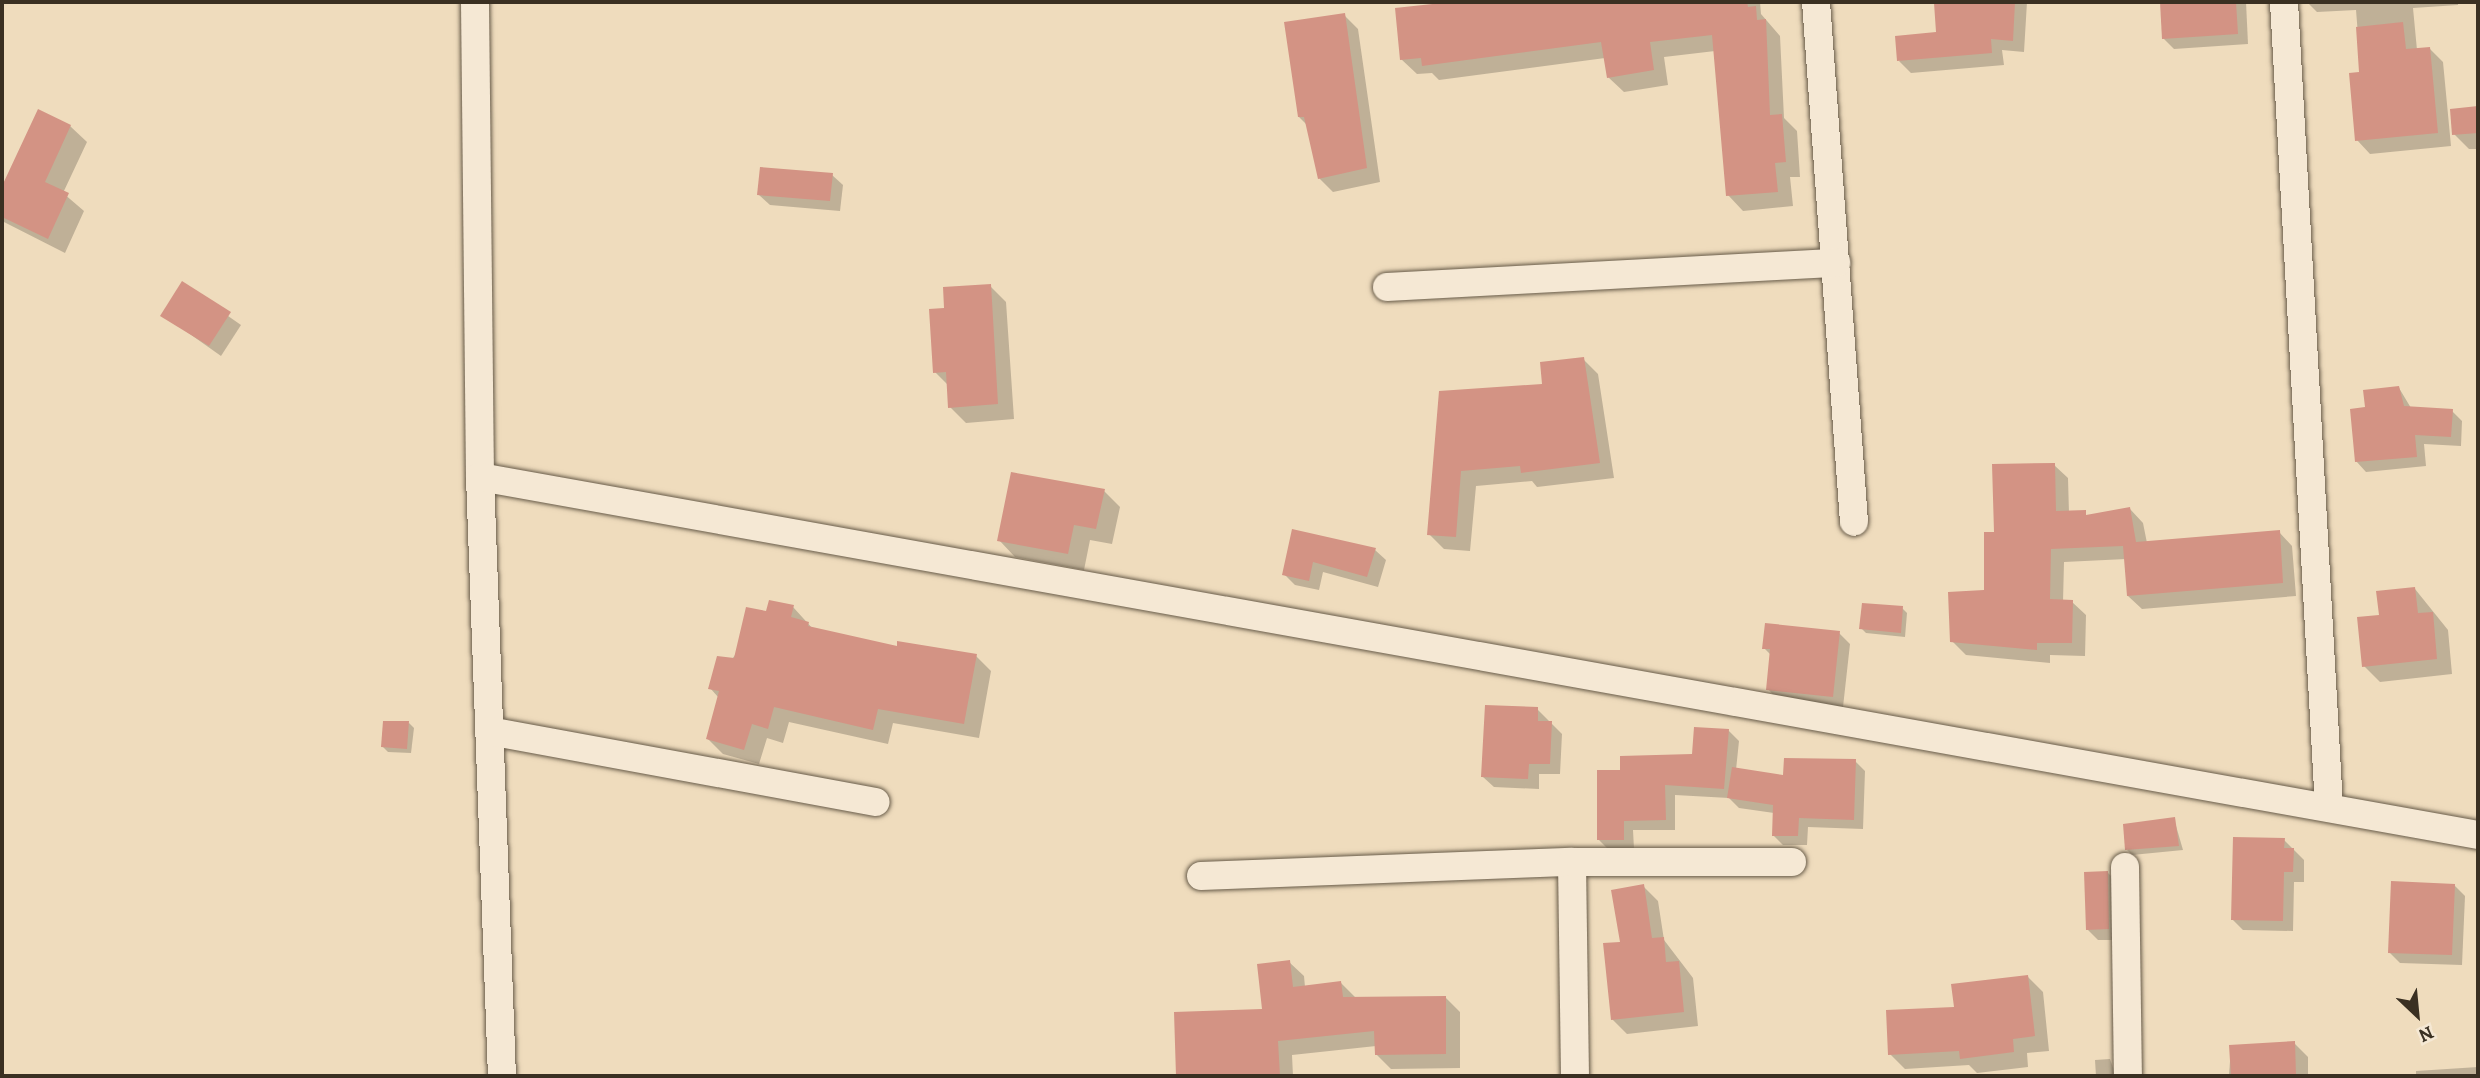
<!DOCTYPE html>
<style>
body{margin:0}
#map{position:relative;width:2480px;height:1078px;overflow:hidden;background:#efdcbd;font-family:Alegreya,serif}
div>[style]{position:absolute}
.shadow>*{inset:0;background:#0003}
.building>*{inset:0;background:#d39384}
.roads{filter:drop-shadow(0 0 2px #675b49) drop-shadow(0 0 2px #675b49)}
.minor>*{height:28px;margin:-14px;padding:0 14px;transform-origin:14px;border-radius:14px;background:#f5e8d4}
span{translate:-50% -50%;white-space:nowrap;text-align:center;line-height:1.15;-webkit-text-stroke:5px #f5e8d4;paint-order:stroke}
.frame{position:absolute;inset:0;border:4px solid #3a3022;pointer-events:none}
.north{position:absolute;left:2382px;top:980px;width:70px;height:70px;-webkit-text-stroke:5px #f5e8d4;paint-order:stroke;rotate:154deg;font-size:19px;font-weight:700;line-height:28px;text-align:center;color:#3a3022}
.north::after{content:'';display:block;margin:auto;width:24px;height:32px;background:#3a3022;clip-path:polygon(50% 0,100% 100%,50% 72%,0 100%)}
</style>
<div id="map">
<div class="shadow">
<div style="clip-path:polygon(1465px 2px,1760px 2px,1761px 14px,1780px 36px,1784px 118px,1797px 131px,1800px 177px,1790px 177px,1793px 206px,1743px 211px,1728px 195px,1715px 51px,1664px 57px,1668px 85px,1624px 92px,1608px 77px,1605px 58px,1439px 80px,1432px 73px,1417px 74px,1401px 59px,1397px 9px)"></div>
<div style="clip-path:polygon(2027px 2px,2024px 52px,2002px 50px,2004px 65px,1911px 73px,1899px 61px,1938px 34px,1935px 5px)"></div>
<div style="clip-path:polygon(2161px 2px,2246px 2px,2248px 44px,2174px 49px,2163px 38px)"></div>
<div style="clip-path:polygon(2307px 2px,2458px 2px,2458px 5px,2413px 8px,2417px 50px,2430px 49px,2443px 62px,2451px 146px,2370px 154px,2357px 140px,2361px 73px,2356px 10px,2317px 12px)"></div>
<div style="clip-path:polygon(1344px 15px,1358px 29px,1380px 182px,1333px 192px,1319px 178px,1307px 125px,1299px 117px)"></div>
<div style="clip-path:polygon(2478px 108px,2478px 149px,2469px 149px,2454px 134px,2452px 110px)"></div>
<div style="clip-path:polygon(38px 111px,70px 126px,87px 142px,63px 193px,84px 211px,65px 253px,2px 221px,2px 190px)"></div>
<div style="clip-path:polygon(832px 175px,843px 185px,840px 211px,770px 205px,759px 195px)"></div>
<div style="clip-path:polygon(182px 284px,241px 325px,221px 356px,163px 315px)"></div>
<div style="clip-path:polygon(990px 286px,1006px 302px,1014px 419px,966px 423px,950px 407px,949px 386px,935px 372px,946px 309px)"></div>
<div style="clip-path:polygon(1583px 359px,1598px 374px,1614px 478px,1537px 487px,1532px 481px,1476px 486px,1470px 551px,1444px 549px,1429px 534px,1441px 392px,1544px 385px)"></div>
<div style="clip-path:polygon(2399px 388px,2411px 408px,2452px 411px,2462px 421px,2461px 446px,2424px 444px,2426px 466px,2366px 472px,2356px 461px,2367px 409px)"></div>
<div style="clip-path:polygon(2054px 465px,2068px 478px,2069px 513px,2089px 516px,2130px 509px,2143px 523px,2147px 543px,2279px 532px,2292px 546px,2296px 596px,2142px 609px,2128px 596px,2126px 559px,2064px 562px,2063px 602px,2072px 602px,2086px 615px,2085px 656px,2050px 655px,2050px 663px,1966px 655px,1952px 641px,1986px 592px,1996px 534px)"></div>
<div style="clip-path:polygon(1104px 491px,1120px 507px,1112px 544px,1090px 540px,1084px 570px,1015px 557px,999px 540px)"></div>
<div style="clip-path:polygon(1294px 531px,1375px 550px,1386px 560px,1378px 587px,1323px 572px,1319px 590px,1295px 585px,1284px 574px)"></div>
<div style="clip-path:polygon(2415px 589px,2448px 630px,2452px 674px,2380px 682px,2364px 666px,2381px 616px)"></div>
<div style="clip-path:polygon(793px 607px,813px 629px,898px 648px,976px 656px,991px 671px,979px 738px,893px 723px,888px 744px,789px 722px,783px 743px,767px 738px,759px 764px,723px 754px,708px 739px,719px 698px,710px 688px,767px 613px)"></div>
<div style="clip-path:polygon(1902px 608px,1907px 613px,1905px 637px,1866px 633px,1861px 628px)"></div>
<div style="clip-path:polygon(1839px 633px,1850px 644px,1843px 707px,1778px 700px,1768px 689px,1771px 655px,1764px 648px)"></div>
<div style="clip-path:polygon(1537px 709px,1562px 734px,1560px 774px,1539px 774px,1539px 789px,1494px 787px,1483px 777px)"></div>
<div style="clip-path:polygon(409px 723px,414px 728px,411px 753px,388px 752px,383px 747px)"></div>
<div style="clip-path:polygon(1728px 730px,1739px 741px,1736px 770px,1785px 777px,1855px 761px,1865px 771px,1863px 829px,1808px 827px,1807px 845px,1783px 845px,1773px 835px,1774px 813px,1739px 808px,1729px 798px,1675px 795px,1675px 830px,1633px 830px,1634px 849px,1609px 850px,1599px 840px,1622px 772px,1694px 756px)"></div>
<div style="clip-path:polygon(2174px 819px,2183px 850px,2132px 855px,2127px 850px)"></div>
<div style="clip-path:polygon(2284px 840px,2304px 860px,2304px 882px,2294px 882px,2293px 931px,2243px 930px,2232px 919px)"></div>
<div style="clip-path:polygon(2108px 873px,2118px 883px,2119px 940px,2098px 940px,2087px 929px)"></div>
<div style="clip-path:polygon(2454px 885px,2465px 896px,2462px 965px,2400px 963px,2389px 952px)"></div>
<div style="clip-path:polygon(1643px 886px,1658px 901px,1664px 940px,1693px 978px,1698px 1026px,1627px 1034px,1612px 1019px,1622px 943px)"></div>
<div style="clip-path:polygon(1289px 962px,1304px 976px,1305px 987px,1341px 983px,1355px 997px,1445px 997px,1460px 1012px,1460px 1068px,1391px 1069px,1376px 1054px,1376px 1046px,1292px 1055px,1293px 1076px,1178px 1076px,1176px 1013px,1264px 1010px)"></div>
<div style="clip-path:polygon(2028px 977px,2043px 992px,2049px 1051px,2027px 1053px,2028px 1067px,1977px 1073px,1969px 1065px,1905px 1069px,1890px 1054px,1956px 1009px)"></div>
<div style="clip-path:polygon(2294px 1043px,2308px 1057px,2308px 1076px,2229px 1076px,2231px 1046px)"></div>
<div style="clip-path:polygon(2110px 1059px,2116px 1076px,2096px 1076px,2095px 1060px)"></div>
<div style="clip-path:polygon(2478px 1067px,2478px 1076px,2416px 1076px,2416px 1071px)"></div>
</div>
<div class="building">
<div style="clip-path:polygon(1451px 2px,1747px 2px,1748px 7px,1756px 6px,1757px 20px,1766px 19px,1770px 115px,1782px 114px,1786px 162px,1775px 163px,1778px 192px,1726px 196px,1712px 35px,1650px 42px,1654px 70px,1607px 78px,1601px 42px,1422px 66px,1421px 58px,1400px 60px,1395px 8px)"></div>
<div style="clip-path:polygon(2015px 2px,2013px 41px,1991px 39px,1992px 53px,1897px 61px,1895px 36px,1936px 32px,1934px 3px)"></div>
<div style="clip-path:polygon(2160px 2px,2236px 2px,2238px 34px,2162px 39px)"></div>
<div style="clip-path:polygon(1345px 13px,1367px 168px,1318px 179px,1304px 117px,1298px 117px,1284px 22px)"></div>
<div style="clip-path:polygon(2403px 22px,2406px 49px,2430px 47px,2438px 133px,2355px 141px,2349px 73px,2359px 72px,2356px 27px)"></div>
<div style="clip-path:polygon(2478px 106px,2478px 133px,2452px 135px,2450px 109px)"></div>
<div style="clip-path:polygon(38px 109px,71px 125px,45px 182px,69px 193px,48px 239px,2px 217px,2px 186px)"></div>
<div style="clip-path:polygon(760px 167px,833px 173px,830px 201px,757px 195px)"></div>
<div style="clip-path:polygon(182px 281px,231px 312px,209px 346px,160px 316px)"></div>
<div style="clip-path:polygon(991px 284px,998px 404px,948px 408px,946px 372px,933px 373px,929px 309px,944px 308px,943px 287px)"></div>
<div style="clip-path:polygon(1584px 357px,1600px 463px,1521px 473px,1520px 466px,1461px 471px,1456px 537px,1427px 535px,1439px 391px,1542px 384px,1540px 362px)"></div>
<div style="clip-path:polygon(2399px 386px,2404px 406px,2453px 409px,2451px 437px,2415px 435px,2417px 457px,2355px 462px,2350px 409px,2365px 407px,2363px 390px)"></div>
<div style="clip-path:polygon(2055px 463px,2056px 511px,2086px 510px,2086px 515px,2130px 507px,2136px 542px,2280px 530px,2283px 583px,2127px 596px,2123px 546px,2051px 549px,2050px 599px,2073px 600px,2072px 643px,2037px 643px,2037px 650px,1950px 642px,1948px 592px,1984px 590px,1984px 532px,1994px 532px,1992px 464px)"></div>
<div style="clip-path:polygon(1011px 472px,1105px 489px,1096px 529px,1074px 525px,1068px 554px,997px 541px)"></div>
<div style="clip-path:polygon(1292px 529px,1376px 548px,1367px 577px,1313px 562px,1309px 581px,1282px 575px)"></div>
<div style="clip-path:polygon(2415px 587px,2418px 613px,2433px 612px,2437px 659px,2362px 667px,2357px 617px,2379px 615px,2376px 591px)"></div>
<div style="clip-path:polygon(769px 600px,794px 605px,791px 617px,809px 622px,808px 626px,897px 646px,897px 641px,977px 654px,964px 724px,878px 709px,873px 730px,774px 707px,768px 729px,752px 724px,744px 750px,706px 739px,719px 691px,708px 689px,717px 656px,734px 658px,746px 607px,766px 611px)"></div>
<div style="clip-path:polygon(1862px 603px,1903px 606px,1901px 633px,1859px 629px)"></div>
<div style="clip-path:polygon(1765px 623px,1840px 631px,1833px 697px,1766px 690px,1770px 649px,1762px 649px)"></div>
<div style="clip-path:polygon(1485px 705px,1538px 707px,1538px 721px,1552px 721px,1550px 764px,1529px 764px,1528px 779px,1481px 777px)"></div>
<div style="clip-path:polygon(383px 721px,409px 721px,407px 749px,381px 747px)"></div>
<div style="clip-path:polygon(1694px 727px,1729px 729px,1724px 789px,1665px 785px,1666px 820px,1624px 821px,1624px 840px,1597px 840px,1597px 770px,1620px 770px,1620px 756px,1692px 754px)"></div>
<div style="clip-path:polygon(1784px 758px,1856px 759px,1854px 820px,1799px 818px,1798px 836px,1772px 836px,1773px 805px,1727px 798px,1732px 767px,1783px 775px)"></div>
<div style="clip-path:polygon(2175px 817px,2179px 846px,2125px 850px,2123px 824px)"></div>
<div style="clip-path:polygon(2233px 837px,2285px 838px,2284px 848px,2294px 848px,2293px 872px,2284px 872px,2283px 921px,2231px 920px)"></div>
<div style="clip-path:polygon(2108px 871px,2109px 929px,2086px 930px,2084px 872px)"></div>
<div style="clip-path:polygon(2391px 881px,2455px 884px,2452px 955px,2388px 953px)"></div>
<div style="clip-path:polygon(1644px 884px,1652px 938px,1664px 937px,1666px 962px,1679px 961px,1684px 1012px,1611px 1020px,1603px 943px,1620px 942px,1611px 890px)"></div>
<div style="clip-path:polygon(1290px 960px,1293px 987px,1341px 981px,1343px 997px,1446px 996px,1446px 1054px,1375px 1055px,1374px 1031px,1278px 1041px,1280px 1076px,1176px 1076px,1174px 1012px,1262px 1009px,1257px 964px)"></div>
<div style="clip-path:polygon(2028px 975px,2035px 1036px,2013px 1039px,2014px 1052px,1960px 1059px,1959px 1051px,1888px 1055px,1886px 1010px,1954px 1007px,1951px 984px)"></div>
<div style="clip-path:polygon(2295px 1041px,2296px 1076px,2231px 1076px,2229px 1045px)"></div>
</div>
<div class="roads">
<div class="minor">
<div style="left:475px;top:2px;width:475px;rotate:89.4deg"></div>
<div style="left:480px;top:477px;width:599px;rotate:87.9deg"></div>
<div style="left:1816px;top:2px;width:521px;rotate:85.82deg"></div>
<div style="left:2284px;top:2px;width:805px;rotate:86.8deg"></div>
<div style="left:1387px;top:287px;width:450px;rotate:-3.1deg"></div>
<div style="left:480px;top:477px;width:2030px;rotate:10.16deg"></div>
<div style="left:489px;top:731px;width:393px;rotate:10.4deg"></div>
<div style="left:1572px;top:862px;width:214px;rotate:89.2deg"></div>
<div style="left:2125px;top:867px;width:209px;rotate:89.2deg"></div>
<div style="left:1201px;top:876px;width:371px;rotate:-2.2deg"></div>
<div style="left:1572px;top:862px;width:220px"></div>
</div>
</div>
<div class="frame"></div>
<div class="north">N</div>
</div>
